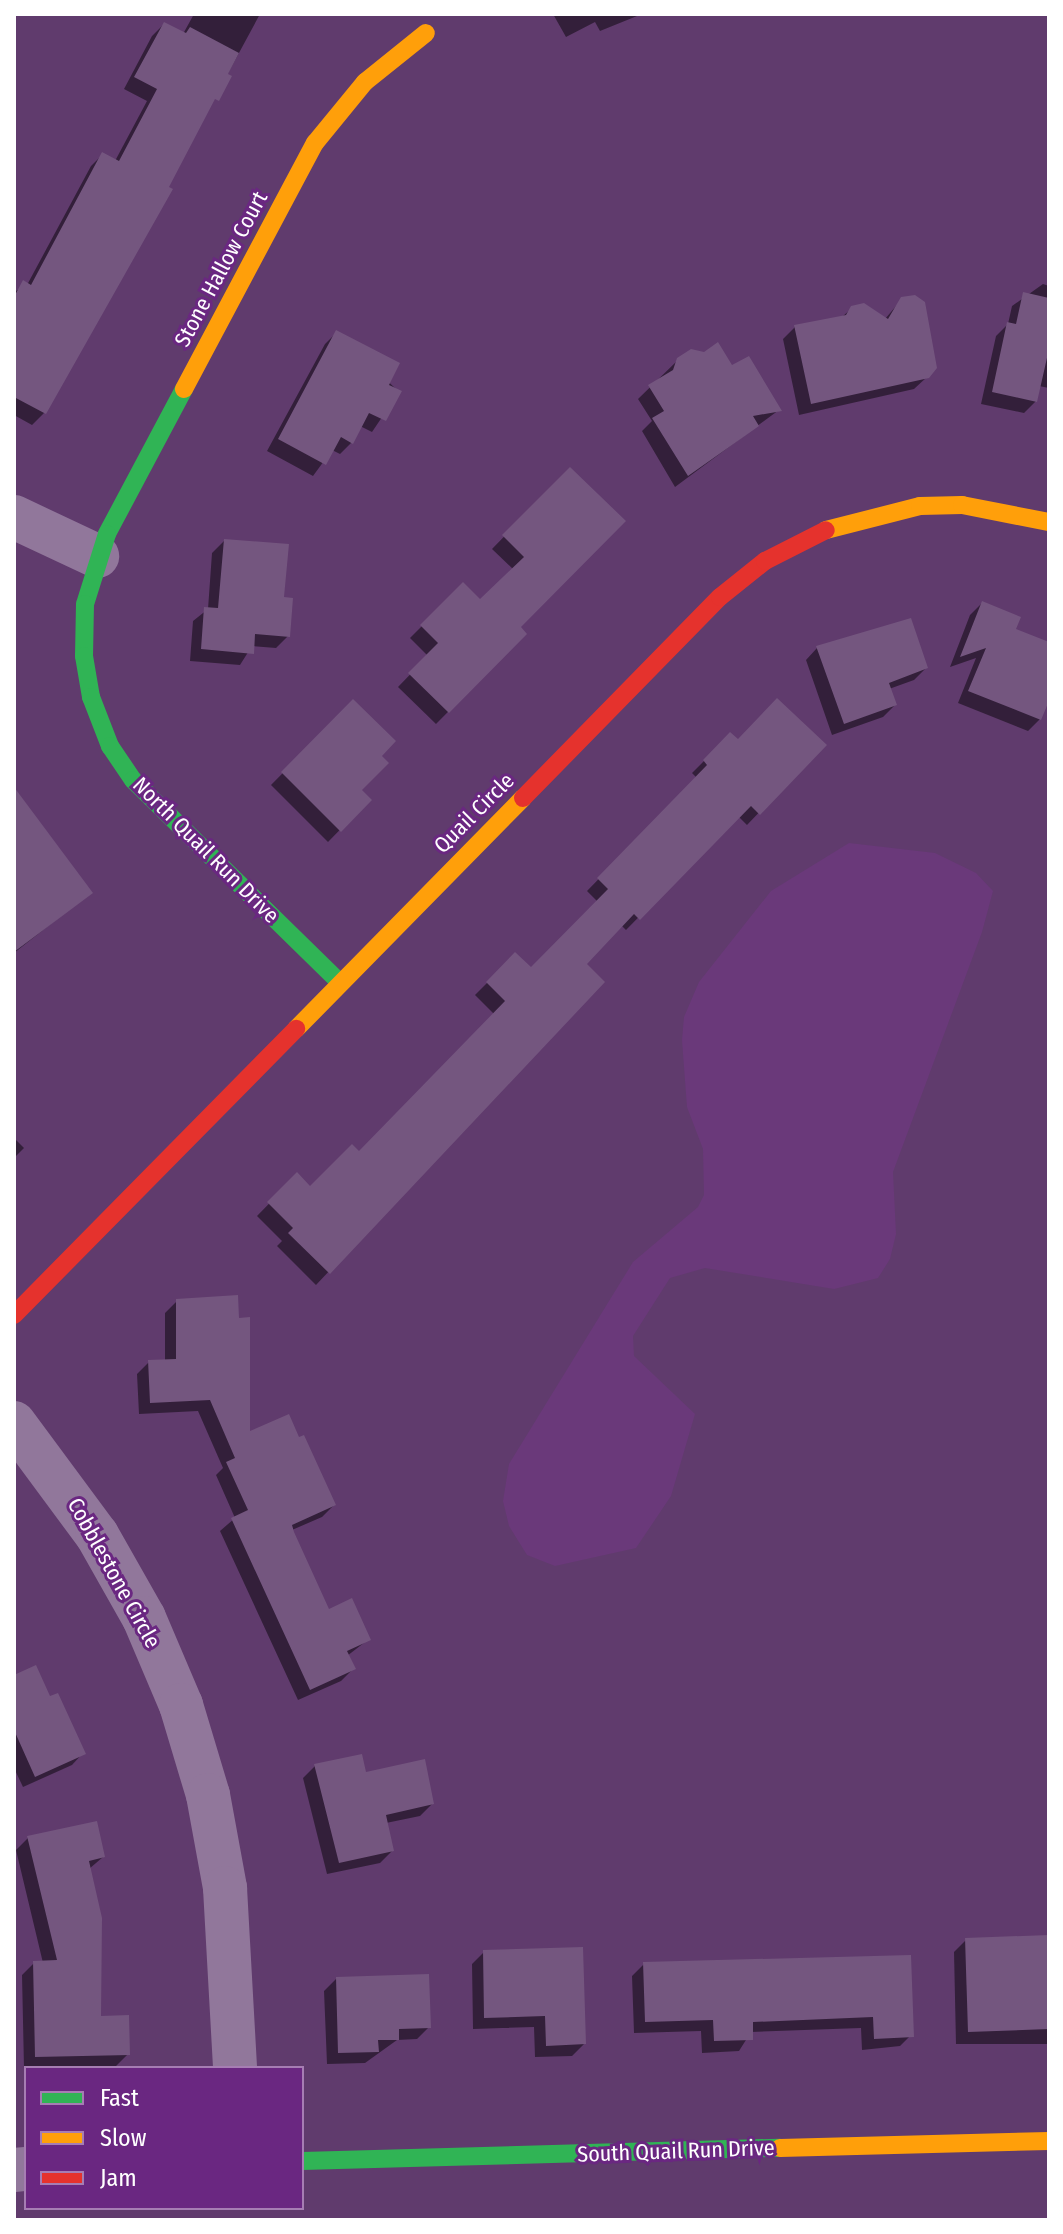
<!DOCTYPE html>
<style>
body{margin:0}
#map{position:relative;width:1063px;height:2234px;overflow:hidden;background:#603b6d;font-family:"Fira Sans Condensed",sans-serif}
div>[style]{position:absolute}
.water>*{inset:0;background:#6a397a}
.shadow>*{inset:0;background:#0007}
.building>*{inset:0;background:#74567f}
.street>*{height:44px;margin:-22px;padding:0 22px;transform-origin:22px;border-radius:22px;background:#91779b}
.fast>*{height:18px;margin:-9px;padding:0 9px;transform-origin:9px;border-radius:9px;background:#30b455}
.slow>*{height:18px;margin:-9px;padding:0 9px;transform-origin:9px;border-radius:9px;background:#ff9f0a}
.jam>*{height:18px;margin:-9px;padding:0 9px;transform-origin:9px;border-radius:9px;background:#e5322d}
span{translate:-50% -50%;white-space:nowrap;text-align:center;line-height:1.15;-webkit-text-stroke:6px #6a2781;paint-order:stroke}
.street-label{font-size:22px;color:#fff}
.frame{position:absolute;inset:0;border:16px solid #fff;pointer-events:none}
.legend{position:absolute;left:24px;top:2066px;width:280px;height:144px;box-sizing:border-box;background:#6a2781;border:2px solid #a67db3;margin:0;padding:10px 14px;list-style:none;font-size:24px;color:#fff}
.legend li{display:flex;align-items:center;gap:16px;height:40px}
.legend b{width:40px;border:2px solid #a67db3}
</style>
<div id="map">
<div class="water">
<div style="clip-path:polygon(849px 843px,935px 853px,976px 873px,993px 891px,982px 932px,893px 1172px,896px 1234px,890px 1259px,878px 1278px,834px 1289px,705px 1268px,670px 1278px,633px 1336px,634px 1356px,695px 1414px,671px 1496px,636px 1548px,555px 1566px,527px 1555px,509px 1526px,503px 1501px,509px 1464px,633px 1262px,698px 1207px,704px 1195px,703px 1149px,687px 1107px,682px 1040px,684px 1017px,699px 982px,771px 891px)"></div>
</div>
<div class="shadow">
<div style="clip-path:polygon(194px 14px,260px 14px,44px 413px,32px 425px,14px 415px,14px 292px,27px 285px,91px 166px,103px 154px,115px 161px,147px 101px,124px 89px,152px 36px,164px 24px,183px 34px)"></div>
<div style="clip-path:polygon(553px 14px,642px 14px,600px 31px,595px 22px,566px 37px)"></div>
<div style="clip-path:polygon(1043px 284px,1049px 286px,1049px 388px,1039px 386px,1036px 401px,1024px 413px,981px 404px,996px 336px,1008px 324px,1012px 306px)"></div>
<div style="clip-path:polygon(902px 299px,927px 377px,914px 389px,799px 415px,783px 339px,795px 327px,842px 317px,852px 308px,885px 319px)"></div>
<div style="clip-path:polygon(337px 332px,399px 392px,372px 432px,360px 426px,352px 442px,340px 454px,332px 450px,313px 476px,267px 451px,325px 344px)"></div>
<div style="clip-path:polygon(678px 360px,732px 368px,779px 410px,675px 487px,642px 431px,652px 421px,638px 399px)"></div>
<div style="clip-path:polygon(570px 469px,518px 627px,525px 634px,436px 724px,398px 687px,428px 656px,410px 638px,463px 585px,480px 601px,514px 570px,492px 549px)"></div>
<div style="clip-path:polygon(224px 541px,282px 599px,288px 636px,276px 648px,252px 646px,240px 665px,190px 661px,193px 621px,208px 609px,212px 553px)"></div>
<div style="clip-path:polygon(982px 603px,1014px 630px,1049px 644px,1049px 695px,1040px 719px,1028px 731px,958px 703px,976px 658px,950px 667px,970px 615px)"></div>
<div style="clip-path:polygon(817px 648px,926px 668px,914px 680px,889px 689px,895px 705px,883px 717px,832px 735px,806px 660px)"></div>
<div style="clip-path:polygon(353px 702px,379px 756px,360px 790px,369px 800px,328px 842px,271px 785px)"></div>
<div style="clip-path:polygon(730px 735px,738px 741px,824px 745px,747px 825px,738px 816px,626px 930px,621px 925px,584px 964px,602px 982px,316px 1285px,277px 1246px,282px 1241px,257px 1216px,297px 1175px,310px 1189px,359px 1153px,494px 1014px,475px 995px,515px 955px,531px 970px,598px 902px,587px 891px,697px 778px,692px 773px)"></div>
<div style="clip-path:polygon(14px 800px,90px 893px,14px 953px)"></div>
<div style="clip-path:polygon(14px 1138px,24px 1148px,14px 1158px)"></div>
<div style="clip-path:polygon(177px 1301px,248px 1434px,334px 1505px,322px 1517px,292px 1530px,328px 1612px,369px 1639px,347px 1656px,353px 1669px,341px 1681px,298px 1700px,220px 1531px,235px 1518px,216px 1475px,223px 1468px,198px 1411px,139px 1414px,137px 1374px,149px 1362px,165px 1362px,165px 1313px)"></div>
<div style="clip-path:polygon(14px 1677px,49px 1699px,83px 1753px,72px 1765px,23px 1787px,14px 1768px)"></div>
<div style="clip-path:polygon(315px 1766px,364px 1774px,432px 1804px,420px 1816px,386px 1823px,392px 1851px,380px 1863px,327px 1874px,303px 1778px)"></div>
<div style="clip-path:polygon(28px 1838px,103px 1857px,89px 1869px,99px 2018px,128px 2054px,116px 2066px,24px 2068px,22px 1975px,34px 1963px,43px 1963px,16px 1850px)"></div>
<div style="clip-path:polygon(1049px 1937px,1049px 2044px,956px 2044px,954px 1952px,966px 1940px)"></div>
<div style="clip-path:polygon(484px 1952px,584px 2044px,572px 2056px,535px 2057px,534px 2027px,473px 2029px,472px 1964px)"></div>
<div style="clip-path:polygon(909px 1957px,912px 2034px,900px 2046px,862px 2050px,861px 2028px,751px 2032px,739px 2051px,702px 2053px,701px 2031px,634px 2033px,632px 1976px,644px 1964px)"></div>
<div style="clip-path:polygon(336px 1979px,429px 2027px,417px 2039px,397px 2040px,365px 2063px,327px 2064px,324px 1991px)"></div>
</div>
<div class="building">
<div style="clip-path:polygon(164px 22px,186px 33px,190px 27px,239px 53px,228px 74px,232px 76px,219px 101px,215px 99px,169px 187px,173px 189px,46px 414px,14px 397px,14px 297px,23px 280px,31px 285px,102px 152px,119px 161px,157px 89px,134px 77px)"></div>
<div style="clip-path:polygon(1023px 292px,1049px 298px,1049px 349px,1037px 402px,992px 392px,1007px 322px,1016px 324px)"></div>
<div style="clip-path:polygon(915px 295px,925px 302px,937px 368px,929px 378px,811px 404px,794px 325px,846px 315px,851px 306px,864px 303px,888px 319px,901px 297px)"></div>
<div style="clip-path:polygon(336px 330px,400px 363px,389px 385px,402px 391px,386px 421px,369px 413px,353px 444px,341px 437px,326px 465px,278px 439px)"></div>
<div style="clip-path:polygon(718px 342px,732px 365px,749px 356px,782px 411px,753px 416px,759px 426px,688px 476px,652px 418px,664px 411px,648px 385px,673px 370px,677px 358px,691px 349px,704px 352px)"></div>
<div style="clip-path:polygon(570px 467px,626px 521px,521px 627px,527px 634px,449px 713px,408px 673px,438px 643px,420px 625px,463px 582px,480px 599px,524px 557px,502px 535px)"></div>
<div style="clip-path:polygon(224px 539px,289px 544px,284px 597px,293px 598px,290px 637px,255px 634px,254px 654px,201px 649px,204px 607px,218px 608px)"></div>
<div style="clip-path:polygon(982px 601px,1021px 617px,1016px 629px,1049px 642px,1049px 701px,1041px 720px,968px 691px,986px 648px,960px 657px)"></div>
<div style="clip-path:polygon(911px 618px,928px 668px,889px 683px,897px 705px,844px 724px,816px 646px)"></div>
<div style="clip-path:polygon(777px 698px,827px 745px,760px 815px,751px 806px,640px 920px,634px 914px,587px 964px,605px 982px,330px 1274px,288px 1233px,293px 1228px,267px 1202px,297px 1172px,310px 1186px,352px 1144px,359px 1151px,505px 1001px,486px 982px,515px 952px,531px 967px,608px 889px,597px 878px,707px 765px,703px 760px,730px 732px,738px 739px)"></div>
<div style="clip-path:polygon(353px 699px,396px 741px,382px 756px,389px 763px,362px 790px,372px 800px,341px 832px,281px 772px)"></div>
<div style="clip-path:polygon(14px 787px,93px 893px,14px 952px)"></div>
<div style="clip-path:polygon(238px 1295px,239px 1318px,250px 1317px,250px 1431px,289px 1414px,299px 1437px,304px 1435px,336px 1505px,292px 1525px,294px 1532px,329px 1609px,352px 1598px,371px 1640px,347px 1651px,356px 1669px,310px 1690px,231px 1518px,248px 1510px,226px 1462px,235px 1458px,210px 1400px,150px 1403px,148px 1360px,176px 1359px,176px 1299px)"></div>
<div style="clip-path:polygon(36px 1665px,50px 1696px,58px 1693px,86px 1754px,35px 1777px,14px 1730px,14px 1675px)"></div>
<div style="clip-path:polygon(362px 1754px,366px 1772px,425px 1759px,434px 1804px,386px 1815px,394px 1851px,339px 1863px,314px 1764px)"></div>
<div style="clip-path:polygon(97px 1821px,105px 1857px,89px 1861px,102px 1918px,101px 2016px,129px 2015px,130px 2055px,35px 2057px,33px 1961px,57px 1960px,27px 1836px)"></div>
<div style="clip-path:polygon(1049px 1935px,1049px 2029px,968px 2032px,965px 1938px)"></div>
<div style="clip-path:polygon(583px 1947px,586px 2044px,546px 2046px,545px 2016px,484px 2018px,483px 1950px)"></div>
<div style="clip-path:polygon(911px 1955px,914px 2037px,874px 2039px,873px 2017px,753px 2022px,753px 2040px,714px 2041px,713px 2020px,645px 2022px,643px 1962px)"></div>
<div style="clip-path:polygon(429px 1974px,431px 2028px,399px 2029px,399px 2040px,378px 2040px,379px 2052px,338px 2053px,336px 1977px)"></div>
</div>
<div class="street">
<div style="left:14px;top:517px;width:92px;rotate:25.2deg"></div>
<div style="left:14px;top:1423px;width:139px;rotate:53.5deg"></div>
<div style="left:97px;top:1535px;width:95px;rotate:60.5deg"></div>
<div style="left:144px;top:1618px;width:95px;rotate:67deg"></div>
<div style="left:181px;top:1705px;width:94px;rotate:73.3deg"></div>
<div style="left:208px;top:1795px;width:95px;rotate:79.6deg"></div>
<div style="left:225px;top:1888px;width:180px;rotate:86.8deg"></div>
<div style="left:14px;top:2170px;width:12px;rotate:-5deg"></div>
</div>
<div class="fast">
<div style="left:184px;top:389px;width:164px;rotate:118deg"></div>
<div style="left:107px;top:534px;width:73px;rotate:107.4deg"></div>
<div style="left:85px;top:604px;width:52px;rotate:91.1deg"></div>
<div style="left:84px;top:656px;width:42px;rotate:80.3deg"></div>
<div style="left:91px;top:697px;width:53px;rotate:68.8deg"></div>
<div style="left:110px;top:746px;width:41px;rotate:55.9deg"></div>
<div style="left:133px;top:780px;width:290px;rotate:44.4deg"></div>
<div style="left:302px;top:2161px;width:478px;rotate:-1.6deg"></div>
</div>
<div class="slow">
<div style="left:184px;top:389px;width:279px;rotate:-62deg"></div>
<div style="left:315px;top:143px;width:79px;rotate:-50.7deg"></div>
<div style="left:365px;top:82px;width:78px;rotate:-38.8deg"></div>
<div style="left:826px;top:530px;width:97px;rotate:-14.3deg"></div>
<div style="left:920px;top:506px;width:42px;rotate:-1.4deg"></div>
<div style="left:962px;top:505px;width:89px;rotate:11.1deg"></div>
<div style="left:296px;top:1029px;width:324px;rotate:-45.5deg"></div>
<div style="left:780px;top:2148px;width:269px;rotate:-1.5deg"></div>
</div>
<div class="jam">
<div style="left:523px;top:798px;width:281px;rotate:-45.6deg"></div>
<div style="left:720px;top:597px;width:58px;rotate:-38.7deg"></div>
<div style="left:765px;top:561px;width:68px;rotate:-26.9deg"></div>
<div style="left:14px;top:1315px;width:402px;rotate:-45.4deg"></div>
</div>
<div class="street-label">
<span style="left:221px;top:269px;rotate:-62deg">Stone Hallow Court</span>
<span style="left:474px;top:813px;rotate:-45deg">Quail Circle</span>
<span style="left:206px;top:850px;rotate:45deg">North Quail Run Drive</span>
<span style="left:114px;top:1573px;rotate:61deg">Cobblestone Circle</span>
<span style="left:676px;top:2151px;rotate:-2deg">South Quail Run Drive</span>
</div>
<div class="frame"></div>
<ul class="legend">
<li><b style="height:10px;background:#30b455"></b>Fast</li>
<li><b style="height:10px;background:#ff9f0a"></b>Slow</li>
<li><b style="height:10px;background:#e5322d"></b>Jam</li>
</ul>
</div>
